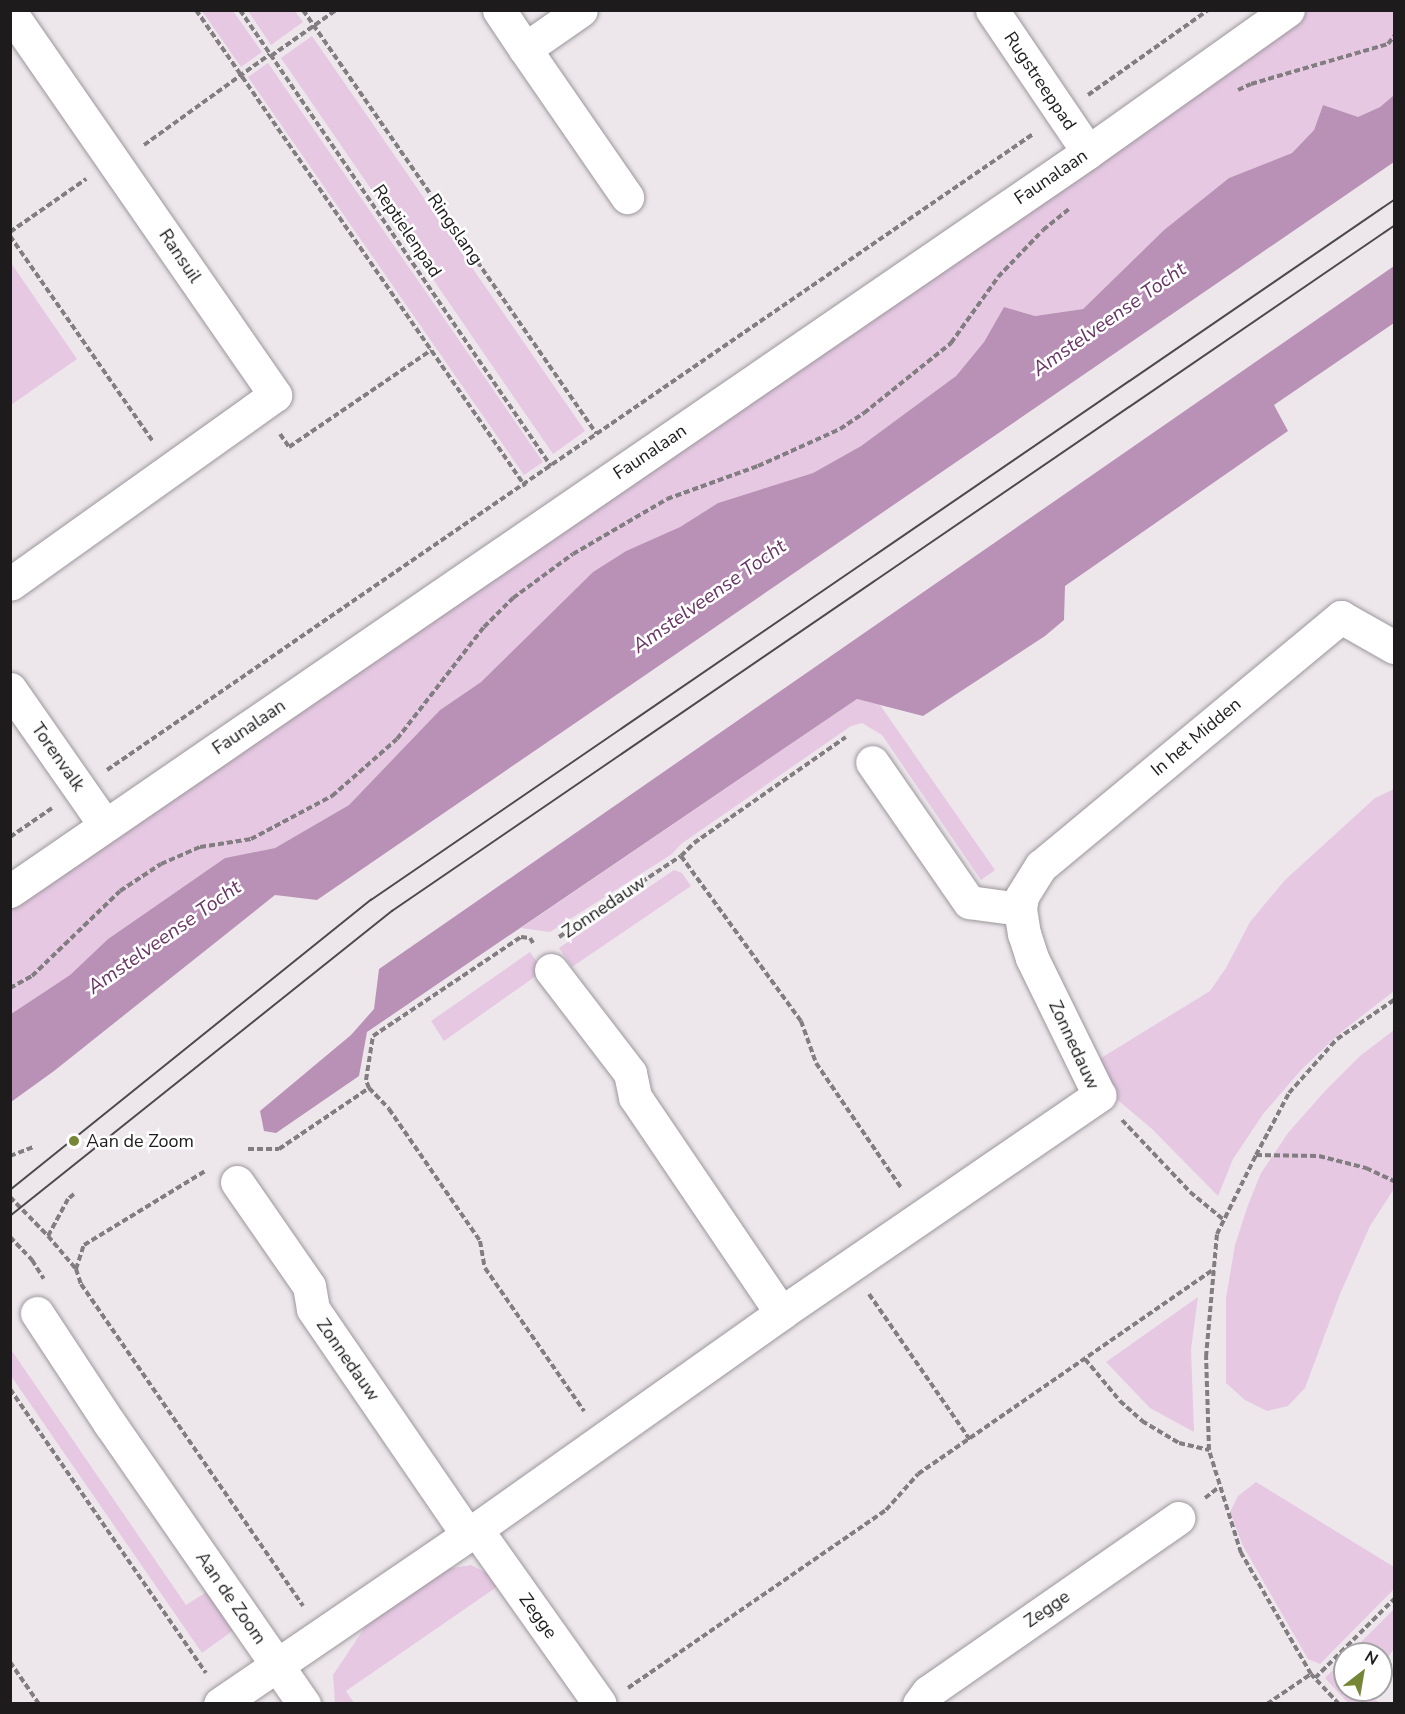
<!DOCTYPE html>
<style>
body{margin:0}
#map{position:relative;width:1405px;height:1714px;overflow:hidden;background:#ede7ec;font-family:"Nunito Sans",sans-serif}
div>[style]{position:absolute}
.green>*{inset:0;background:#e6c8e3}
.water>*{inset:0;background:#ba91b6}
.path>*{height:4px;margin-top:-2px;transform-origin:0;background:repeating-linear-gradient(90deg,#817d80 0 6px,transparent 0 9px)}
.roads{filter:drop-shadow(0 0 2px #9c979b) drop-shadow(0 0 2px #9c979b)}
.minor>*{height:33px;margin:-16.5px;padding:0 16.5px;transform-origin:16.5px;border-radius:16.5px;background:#fff}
.tram>*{height:1.5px;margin:-0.75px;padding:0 0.75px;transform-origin:0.75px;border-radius:0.75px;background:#4b494a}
.dots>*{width:16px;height:16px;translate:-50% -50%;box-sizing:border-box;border:3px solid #fff;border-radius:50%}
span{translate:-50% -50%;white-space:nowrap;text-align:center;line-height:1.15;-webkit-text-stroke:5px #fff;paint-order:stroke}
.street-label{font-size:18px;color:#1d1b1c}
.poi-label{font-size:18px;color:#1d1b1c}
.left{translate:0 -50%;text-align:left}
.water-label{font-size:20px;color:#683565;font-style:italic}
.frame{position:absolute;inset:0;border:12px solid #1d1b1c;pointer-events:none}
.north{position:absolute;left:1333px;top:1642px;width:60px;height:60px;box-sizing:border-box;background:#fff;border:2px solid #a5a4a4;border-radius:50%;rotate:31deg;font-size:16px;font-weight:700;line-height:24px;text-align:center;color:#1d1b1c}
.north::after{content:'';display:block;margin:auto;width:21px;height:27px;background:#758636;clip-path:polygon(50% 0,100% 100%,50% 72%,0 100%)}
</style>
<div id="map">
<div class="green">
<div style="clip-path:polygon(202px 11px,233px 11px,262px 52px,241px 67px)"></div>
<div style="clip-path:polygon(248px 11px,295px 11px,303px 22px,271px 45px)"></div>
<div style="clip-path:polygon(1286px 11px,1394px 11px,1394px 95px,1380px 107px,1357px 118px,1323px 105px,1314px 130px,1292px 153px,1229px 178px,1164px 230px,1083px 309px,1035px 316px,1004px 307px,984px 342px,956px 376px,861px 446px,813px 473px,718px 503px,680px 527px,626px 551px,593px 572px,481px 682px,440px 710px,349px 805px,275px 848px,225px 858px,108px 939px,70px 975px,11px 1014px,11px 890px)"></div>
<div style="clip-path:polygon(312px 36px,585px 431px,553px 454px,281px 58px)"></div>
<div style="clip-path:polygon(268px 63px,543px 462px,524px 475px,248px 77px)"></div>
<div style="clip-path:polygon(11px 263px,77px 359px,11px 405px,10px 405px)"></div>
<div style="clip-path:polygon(857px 699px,880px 705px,995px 870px,981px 880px,882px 735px,862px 723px,851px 726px,681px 844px,672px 854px,550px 932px,521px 928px)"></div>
<div style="clip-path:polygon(1394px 789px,1394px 991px,1340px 1033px,1301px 1070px,1263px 1114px,1233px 1159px,1218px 1196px,1152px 1129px,1094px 1080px,1098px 1074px,1101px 1058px,1210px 991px,1226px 968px,1250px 922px,1285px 880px,1375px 798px)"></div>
<div style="clip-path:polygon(674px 870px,682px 873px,691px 886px,572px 967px,559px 948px)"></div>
<div style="clip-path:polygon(530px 952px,543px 971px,444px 1041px,431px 1021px)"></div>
<div style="clip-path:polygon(1394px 1030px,1394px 1189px,1370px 1226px,1340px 1294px,1305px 1388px,1288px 1406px,1267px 1411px,1245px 1400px,1226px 1383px,1226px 1298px,1235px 1245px,1248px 1205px,1261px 1173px,1288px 1133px,1325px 1091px,1360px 1056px)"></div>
<div style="clip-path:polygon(1198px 1297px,1191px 1349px,1194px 1432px,1150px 1408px,1106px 1362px)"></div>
<div style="clip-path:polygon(10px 1348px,186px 1605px,208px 1591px,235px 1629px,202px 1653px,11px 1376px)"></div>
<div style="clip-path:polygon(1256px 1482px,1394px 1567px,1394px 1589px,1320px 1664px,1308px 1659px,1243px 1546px,1230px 1512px,1238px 1496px)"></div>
<div style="clip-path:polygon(471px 1565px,498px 1579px,501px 1584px,346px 1691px,354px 1703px,335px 1703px,333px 1675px,369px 1621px,439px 1570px)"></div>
<div style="clip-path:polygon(1394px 1609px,1394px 1648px,1381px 1670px,1381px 1654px,1349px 1654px)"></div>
<div style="clip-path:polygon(1345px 1658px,1345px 1690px,1368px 1690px,1366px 1695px,1381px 1703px,1348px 1703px,1325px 1678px)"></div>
</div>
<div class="water">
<div style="clip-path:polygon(1394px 95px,1394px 162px,317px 900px,275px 895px,54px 1071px,11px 1102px,11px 1014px,70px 975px,108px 939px,225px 858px,275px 848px,349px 805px,440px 710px,481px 682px,593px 572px,626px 551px,680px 527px,718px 503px,813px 473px,861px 446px,956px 376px,984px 342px,1004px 307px,1035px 316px,1083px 309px,1164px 230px,1229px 178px,1292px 153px,1314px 130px,1323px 105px,1358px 117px,1380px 107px)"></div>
<div style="clip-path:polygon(1394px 266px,1394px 323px,1274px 405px,1288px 431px,1065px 586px,1064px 620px,1045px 636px,923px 716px,857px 699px,367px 1032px,359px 1076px,276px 1133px,264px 1131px,260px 1111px,351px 1035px,374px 1009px,379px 969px)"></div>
</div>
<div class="path">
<div style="left:196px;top:10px;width:579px;rotate:55.35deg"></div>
<div style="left:240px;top:10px;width:552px;rotate:55.71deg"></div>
<div style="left:303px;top:10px;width:515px;rotate:55.29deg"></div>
<div style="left:271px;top:56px;width:80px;rotate:-35.3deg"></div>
<div style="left:1238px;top:90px;width:14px;rotate:-25deg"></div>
<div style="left:1251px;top:84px;width:143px;rotate:-16.3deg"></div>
<div style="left:1388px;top:44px;width:10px;rotate:-53deg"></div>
<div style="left:1088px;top:95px;width:147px;rotate:-35.3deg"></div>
<div style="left:144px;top:145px;width:155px;rotate:-35.8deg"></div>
<div style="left:10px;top:232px;width:93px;rotate:-34.9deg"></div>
<div style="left:10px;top:236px;width:249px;rotate:55.2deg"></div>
<div style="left:280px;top:434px;width:16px;rotate:55deg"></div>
<div style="left:289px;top:447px;width:172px;rotate:-34.3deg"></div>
<div style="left:107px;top:770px;width:1123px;rotate:-34.48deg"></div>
<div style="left:10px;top:837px;width:51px;rotate:-34.6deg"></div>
<div style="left:681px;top:856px;width:204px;rotate:54deg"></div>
<div style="left:801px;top:1021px;width:45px;rotate:70.3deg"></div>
<div style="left:816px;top:1063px;width:153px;rotate:55.7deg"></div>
<div style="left:559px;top:937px;width:146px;rotate:-33.6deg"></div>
<div style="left:681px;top:856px;width:18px;rotate:-45deg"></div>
<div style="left:694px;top:843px;width:185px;rotate:-34.9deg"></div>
<div style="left:10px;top:988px;width:25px;rotate:-29deg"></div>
<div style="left:32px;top:976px;width:122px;rotate:-44deg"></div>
<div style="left:120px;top:891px;width:49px;rotate:-33.4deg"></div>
<div style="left:161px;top:864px;width:43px;rotate:-23.6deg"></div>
<div style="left:200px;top:847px;width:52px;rotate:-8.9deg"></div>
<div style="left:251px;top:839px;width:92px;rotate:-28deg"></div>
<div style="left:332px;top:796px;width:86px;rotate:-41.2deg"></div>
<div style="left:397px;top:739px;width:142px;rotate:-52.2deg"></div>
<div style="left:484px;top:627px;width:41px;rotate:-45deg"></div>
<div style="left:513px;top:598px;width:74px;rotate:-36.3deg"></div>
<div style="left:573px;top:554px;width:109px;rotate:-30.3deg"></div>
<div style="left:667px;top:499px;width:97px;rotate:-19.9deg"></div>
<div style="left:758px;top:466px;width:90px;rotate:-24.3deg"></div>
<div style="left:840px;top:429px;width:29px;rotate:-34deg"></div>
<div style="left:864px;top:413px;width:112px;rotate:-38.8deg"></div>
<div style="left:951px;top:343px;width:81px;rotate:-54.5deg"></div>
<div style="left:998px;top:277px;width:65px;rotate:-46.2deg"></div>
<div style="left:1043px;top:230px;width:33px;rotate:-39deg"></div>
<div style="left:369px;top:1088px;width:29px;rotate:46deg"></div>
<div style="left:389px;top:1109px;width:160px;rotate:55.4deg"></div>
<div style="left:480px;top:1241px;width:27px;rotate:80deg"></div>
<div style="left:485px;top:1268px;width:174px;rotate:55.3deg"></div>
<div style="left:1122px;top:1120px;width:99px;rotate:46.6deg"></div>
<div style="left:1190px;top:1192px;width:44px;rotate:39.5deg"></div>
<div style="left:248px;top:1149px;width:31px"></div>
<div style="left:279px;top:1149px;width:109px;rotate:-34.1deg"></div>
<div style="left:369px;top:1088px;width:9px;rotate:-111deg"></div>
<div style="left:366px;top:1080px;width:45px;rotate:-81deg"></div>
<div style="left:373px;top:1036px;width:178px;rotate:-33.8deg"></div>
<div style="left:521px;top:937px;width:9px;rotate:6deg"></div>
<div style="left:530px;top:938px;width:6px;rotate:59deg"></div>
<div style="left:1256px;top:1155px;width:63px;rotate:0.9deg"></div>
<div style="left:1319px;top:1156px;width:49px;rotate:14.3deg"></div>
<div style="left:1366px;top:1168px;width:31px;rotate:25deg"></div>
<div style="left:10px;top:1156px;width:26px;rotate:-21deg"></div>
<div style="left:74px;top:1194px;width:8px;rotate:140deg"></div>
<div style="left:68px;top:1199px;width:42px;rotate:118.4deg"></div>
<div style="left:48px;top:1236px;width:43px;rotate:49.7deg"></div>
<div style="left:76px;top:1269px;width:16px;rotate:72deg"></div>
<div style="left:81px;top:1284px;width:391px;rotate:55.4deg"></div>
<div style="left:10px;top:1197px;width:54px;rotate:45.7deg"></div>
<div style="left:10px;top:1237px;width:32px;rotate:46deg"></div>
<div style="left:32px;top:1260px;width:22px;rotate:58deg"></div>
<div style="left:76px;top:1269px;width:25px;rotate:-72deg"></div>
<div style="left:84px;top:1245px;width:142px;rotate:-31.4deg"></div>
<div style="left:869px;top:1294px;width:178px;rotate:55.3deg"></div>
<div style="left:1085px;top:1359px;width:55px;rotate:50.2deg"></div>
<div style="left:1120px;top:1401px;width:30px;rotate:42deg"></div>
<div style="left:1142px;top:1421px;width:43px;rotate:30.7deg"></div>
<div style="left:1179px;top:1443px;width:31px;rotate:13deg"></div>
<div style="left:10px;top:1389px;width:345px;rotate:55.4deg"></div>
<div style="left:1205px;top:1498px;width:16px;rotate:-38deg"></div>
<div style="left:10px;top:1662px;width:51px;rotate:55.4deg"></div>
<div style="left:1315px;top:1678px;width:112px;rotate:-45deg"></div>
<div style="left:628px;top:1688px;width:313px;rotate:-34.6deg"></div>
<div style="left:886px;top:1510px;width:48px;rotate:-48.4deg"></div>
<div style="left:918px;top:1474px;width:360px;rotate:-34.7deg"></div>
<div style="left:1267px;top:1704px;width:53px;rotate:-34.3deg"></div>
<div style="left:1339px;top:1704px;width:41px;rotate:-133deg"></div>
<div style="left:1311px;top:1674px;width:140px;rotate:-120deg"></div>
<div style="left:1241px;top:1553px;width:108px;rotate:-107.3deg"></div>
<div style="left:1209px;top:1450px;width:93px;rotate:-91.8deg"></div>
<div style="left:1206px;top:1357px;width:123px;rotate:-84.9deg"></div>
<div style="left:1217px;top:1234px;width:88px;rotate:-63.7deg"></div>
<div style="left:1256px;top:1155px;width:70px;rotate:-62deg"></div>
<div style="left:1289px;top:1093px;width:72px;rotate:-48.4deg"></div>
<div style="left:1337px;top:1039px;width:69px;rotate:-34.4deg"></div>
</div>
<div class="roads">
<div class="minor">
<div style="left:499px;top:10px;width:47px;rotate:56.3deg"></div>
<div style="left:525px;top:49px;width:68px;rotate:-34.9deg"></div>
<div style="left:992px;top:10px;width:171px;rotate:55.9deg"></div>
<div style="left:10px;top:12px;width:466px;rotate:55.3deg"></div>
<div style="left:275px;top:395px;width:325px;rotate:144.5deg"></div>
<div style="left:525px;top:49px;width:180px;rotate:55.4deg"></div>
<div style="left:10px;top:689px;width:166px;rotate:55.1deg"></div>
<div style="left:10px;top:891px;width:1307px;rotate:-34.43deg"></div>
<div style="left:1088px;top:152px;width:245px;rotate:-35.4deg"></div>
<div style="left:1020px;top:909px;width:13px;rotate:-81deg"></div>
<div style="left:1022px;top:896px;width:36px;rotate:-58deg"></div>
<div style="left:1041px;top:866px;width:390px;rotate:-39.7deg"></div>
<div style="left:1341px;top:617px;width:61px;rotate:29.5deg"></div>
<div style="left:551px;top:970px;width:130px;rotate:52.5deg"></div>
<div style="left:630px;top:1073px;width:25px;rotate:78deg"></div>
<div style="left:635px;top:1097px;width:261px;rotate:55.9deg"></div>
<div style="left:237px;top:1182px;width:126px;rotate:55.3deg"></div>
<div style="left:309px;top:1286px;width:23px;rotate:80deg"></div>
<div style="left:313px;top:1309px;width:274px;rotate:55.6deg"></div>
<div style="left:37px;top:1313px;width:133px;rotate:56.7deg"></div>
<div style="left:110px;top:1424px;width:341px;rotate:55.3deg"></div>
<div style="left:476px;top:1529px;width:214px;rotate:54.7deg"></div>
<div style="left:220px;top:1704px;width:300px;rotate:-34.3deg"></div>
<div style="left:468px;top:1535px;width:384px;rotate:-35.3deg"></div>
<div style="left:781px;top:1313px;width:386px;rotate:-34.4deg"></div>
<div style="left:1099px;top:1095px;width:153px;rotate:-116.1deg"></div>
<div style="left:1032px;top:958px;width:25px;rotate:-108deg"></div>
<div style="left:1024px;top:934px;width:25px;rotate:-99deg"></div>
<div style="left:1020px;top:909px;width:51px;rotate:-172.2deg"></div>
<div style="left:969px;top:902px;width:170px;rotate:-124.7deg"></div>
<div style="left:919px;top:1704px;width:15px;rotate:-53deg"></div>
<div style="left:928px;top:1692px;width:305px;rotate:-34.8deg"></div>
</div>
</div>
<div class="tram">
<div style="left:10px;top:1190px;width:463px;rotate:-38.8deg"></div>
<div style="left:371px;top:900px;width:1240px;rotate:-34.38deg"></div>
<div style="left:10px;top:1216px;width:489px;rotate:-38.6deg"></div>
<div style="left:392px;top:911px;width:1214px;rotate:-34.36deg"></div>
</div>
<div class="dots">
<div style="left:74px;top:1141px;background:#758636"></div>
</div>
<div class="street-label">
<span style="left:1040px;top:81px;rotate:56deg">Rugstreeppad</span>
<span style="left:1051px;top:177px;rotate:-34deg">Faunalaan</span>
<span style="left:455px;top:229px;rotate:55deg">Ringslang</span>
<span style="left:407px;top:231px;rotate:56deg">Reptielenpad</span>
<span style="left:180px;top:256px;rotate:56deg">Ransuil</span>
<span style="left:650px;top:452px;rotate:-34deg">Faunalaan</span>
<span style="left:249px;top:727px;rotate:-34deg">Faunalaan</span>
<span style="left:1196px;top:737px;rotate:-40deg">In het Midden</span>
<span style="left:58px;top:757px;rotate:55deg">Torenvalk</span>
<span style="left:604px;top:907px;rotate:-34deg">Zonnedauw</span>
<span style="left:1074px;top:1045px;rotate:65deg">Zonnedauw</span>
<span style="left:348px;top:1360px;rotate:55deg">Zonnedauw</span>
<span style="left:231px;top:1598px;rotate:55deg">Aan de Zoom</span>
<span style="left:1047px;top:1609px;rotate:-35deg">Zegge</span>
<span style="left:538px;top:1616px;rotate:54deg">Zegge</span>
</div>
<div class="poi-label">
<span class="left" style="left:86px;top:1141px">Aan de Zoom</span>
</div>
<div class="water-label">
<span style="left:1109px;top:319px;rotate:-35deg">Amstelveense Tocht</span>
<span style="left:709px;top:596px;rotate:-35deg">Amstelveense Tocht</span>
<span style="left:164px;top:937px;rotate:-35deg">Amstelveense Tocht</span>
</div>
<div class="frame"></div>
<div class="north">N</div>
</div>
